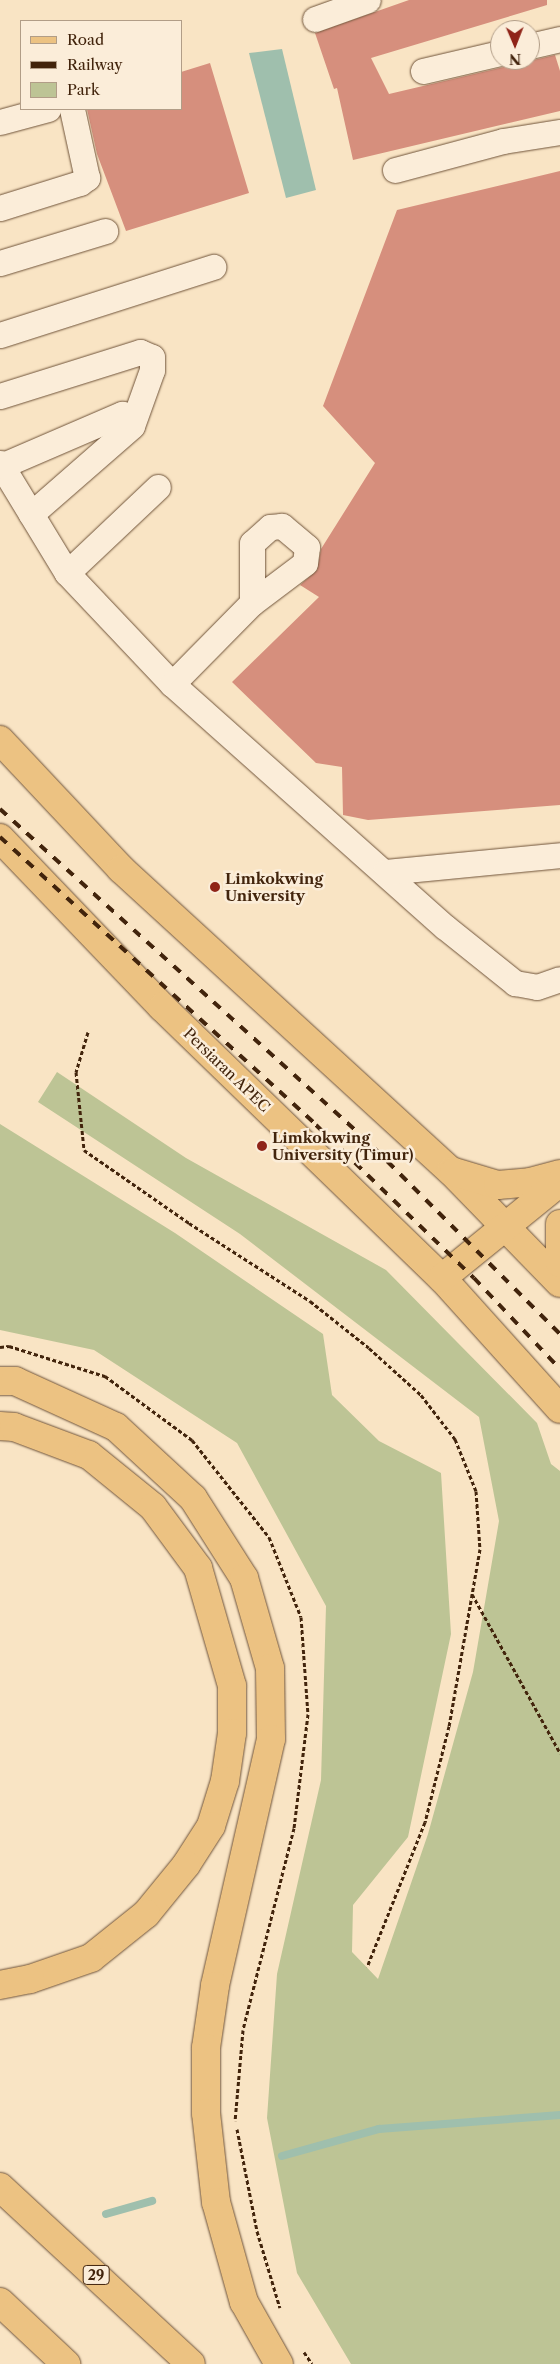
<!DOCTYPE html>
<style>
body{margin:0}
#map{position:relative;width:560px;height:2364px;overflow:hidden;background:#f9e4c4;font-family:"Libre Caslon Text",serif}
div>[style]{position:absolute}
.green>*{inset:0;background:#bdc495}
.water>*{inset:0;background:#9fbfad}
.stream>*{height:8px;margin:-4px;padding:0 4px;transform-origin:4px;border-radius:4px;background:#9fbfad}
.building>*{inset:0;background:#d68f7d}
.path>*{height:3px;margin-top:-1.5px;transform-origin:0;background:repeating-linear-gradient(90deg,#42240c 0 4px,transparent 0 6.5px)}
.roads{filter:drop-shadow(0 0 1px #70543a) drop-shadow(0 0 1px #70543a)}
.minor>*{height:25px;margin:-12.5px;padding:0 12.5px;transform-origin:12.5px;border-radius:12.5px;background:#fbedd9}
.major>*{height:28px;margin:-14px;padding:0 14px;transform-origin:14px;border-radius:14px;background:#ecc282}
.highway>*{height:28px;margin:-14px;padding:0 14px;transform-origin:14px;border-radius:14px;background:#ecc282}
.rail>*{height:4px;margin-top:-2px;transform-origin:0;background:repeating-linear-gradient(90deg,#42240c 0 9px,transparent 0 18px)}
.dots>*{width:14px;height:14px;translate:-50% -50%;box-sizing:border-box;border:2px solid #fbedd9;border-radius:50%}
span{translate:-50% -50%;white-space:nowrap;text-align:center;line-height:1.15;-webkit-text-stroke:5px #fbedd9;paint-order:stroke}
.shield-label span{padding:1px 4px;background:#fbedd9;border:1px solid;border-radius:4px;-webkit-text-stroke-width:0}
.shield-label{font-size:14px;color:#42240c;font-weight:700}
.poi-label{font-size:15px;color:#42240c;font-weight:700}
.left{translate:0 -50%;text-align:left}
.street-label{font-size:15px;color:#42240c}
.legend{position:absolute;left:20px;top:20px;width:162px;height:90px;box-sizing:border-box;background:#fbedd9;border:1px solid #b19d87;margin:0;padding:6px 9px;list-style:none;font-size:15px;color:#42240c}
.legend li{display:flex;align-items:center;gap:10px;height:25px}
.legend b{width:25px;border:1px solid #b19d87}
.north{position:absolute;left:490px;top:20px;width:50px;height:50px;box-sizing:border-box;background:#fbedd9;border:1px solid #b19d87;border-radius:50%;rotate:179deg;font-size:14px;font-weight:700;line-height:20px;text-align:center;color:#42240c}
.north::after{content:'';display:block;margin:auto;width:18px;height:22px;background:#8f2418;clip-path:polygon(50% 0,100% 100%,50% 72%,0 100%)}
</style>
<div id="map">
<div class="green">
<div style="clip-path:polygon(57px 1072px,186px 1158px,386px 1270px,537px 1423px,551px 1464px,560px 1471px,560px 2364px,351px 2364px,297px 2273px,267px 2118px,277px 1974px,321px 1780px,326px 1606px,237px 1443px,94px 1350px,0 1330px,0 1124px,175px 1233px,323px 1334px,332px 1395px,379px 1441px,441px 1473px,451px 1634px,408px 1837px,353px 1905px,352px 1952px,378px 1979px,428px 1834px,473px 1672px,499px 1521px,479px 1417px,240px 1234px,38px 1102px)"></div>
</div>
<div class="water">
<div style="clip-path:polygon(282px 49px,316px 190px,286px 198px,249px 53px)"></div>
</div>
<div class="stream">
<div style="left:282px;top:2156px;width:101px;rotate:-15.6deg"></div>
<div style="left:379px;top:2129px;width:182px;rotate:-4.4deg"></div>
<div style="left:106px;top:2214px;width:48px;rotate:-15.8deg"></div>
</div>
<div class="building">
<div style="clip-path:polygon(409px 0,547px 0,547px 5px,371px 58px,389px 94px,555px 55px,560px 71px,560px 111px,353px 160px,337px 88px,334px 89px,315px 33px)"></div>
<div style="clip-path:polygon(210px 63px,249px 193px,126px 231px,97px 154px,87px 109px,181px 109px,181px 72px)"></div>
<div style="clip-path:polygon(560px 171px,560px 805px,368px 820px,343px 815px,342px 767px,316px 763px,232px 682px,319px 597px,300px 585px,317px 570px,321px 549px,375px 463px,323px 406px,397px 210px)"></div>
</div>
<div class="path">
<div style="left:88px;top:1032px;width:42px;rotate:106.7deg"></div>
<div style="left:76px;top:1072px;width:78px;rotate:84.1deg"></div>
<div style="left:84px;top:1150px;width:128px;rotate:34.8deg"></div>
<div style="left:189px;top:1223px;width:144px;rotate:32.8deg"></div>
<div style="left:310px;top:1301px;width:75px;rotate:38.5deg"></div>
<div style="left:369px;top:1348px;width:70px;rotate:42.1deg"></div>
<div style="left:421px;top:1395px;width:56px;rotate:52.3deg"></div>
<div style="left:455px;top:1439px;width:56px;rotate:68deg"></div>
<div style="left:476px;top:1491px;width:58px;rotate:86.1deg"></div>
<div style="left:480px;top:1549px;width:180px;rotate:99.9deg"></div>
<div style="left:449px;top:1726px;width:99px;rotate:104deg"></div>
<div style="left:425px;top:1822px;width:156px;rotate:111.8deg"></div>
<div style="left:0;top:1347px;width:9px;rotate:-6deg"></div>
<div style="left:9px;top:1346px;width:101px;rotate:17.4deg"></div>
<div style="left:105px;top:1376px;width:108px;rotate:36.3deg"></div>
<div style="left:192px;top:1440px;width:124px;rotate:51.6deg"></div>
<div style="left:269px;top:1537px;width:86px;rotate:68.2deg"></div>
<div style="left:301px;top:1617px;width:97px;rotate:85.9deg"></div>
<div style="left:308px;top:1714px;width:115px;rotate:97deg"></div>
<div style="left:294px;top:1828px;width:208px;rotate:104.2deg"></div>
<div style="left:243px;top:2030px;width:91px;rotate:95deg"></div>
<div style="left:472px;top:1594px;width:182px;rotate:61deg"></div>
<div style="left:237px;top:2129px;width:104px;rotate:78.9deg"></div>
<div style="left:257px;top:2231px;width:80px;rotate:73.4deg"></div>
<div style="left:304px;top:2352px;width:14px;rotate:56deg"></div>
</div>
<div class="roads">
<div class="minor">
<div style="left:315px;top:19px;width:56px;rotate:-19.7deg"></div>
<div style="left:530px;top:46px;width:31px;rotate:-13deg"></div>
<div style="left:423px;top:71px;width:79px;rotate:-13.2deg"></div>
<div style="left:0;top:122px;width:50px;rotate:-15.2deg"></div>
<div style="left:395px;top:170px;width:112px;rotate:-15deg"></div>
<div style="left:503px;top:141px;width:58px;rotate:-9deg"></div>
<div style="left:0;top:208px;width:84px;rotate:-17.4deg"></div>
<div style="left:80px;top:183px;width:9px;rotate:-36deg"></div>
<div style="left:87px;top:178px;width:71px;rotate:-102.3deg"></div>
<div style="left:0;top:263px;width:110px;rotate:-16.9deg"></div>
<div style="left:0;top:335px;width:224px;rotate:-17.7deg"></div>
<div style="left:0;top:396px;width:147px;rotate:-17.4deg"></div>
<div style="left:140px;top:352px;width:13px;rotate:23deg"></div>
<div style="left:152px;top:357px;width:13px;rotate:90deg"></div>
<div style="left:152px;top:370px;width:59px;rotate:109.7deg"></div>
<div style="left:132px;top:426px;width:134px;rotate:138.9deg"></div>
<div style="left:0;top:463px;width:129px;rotate:58.7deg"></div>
<div style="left:67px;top:573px;width:153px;rotate:46.6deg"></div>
<div style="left:172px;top:684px;width:365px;rotate:41.7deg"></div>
<div style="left:445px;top:927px;width:90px;rotate:38.7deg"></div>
<div style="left:515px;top:983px;width:22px;rotate:10deg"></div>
<div style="left:537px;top:987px;width:24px;rotate:-19deg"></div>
<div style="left:1px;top:466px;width:132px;rotate:-23.3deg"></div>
<div style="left:122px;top:414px;width:12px;rotate:14deg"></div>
<div style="left:67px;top:573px;width:125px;rotate:-43.4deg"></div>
<div style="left:172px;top:684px;width:114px;rotate:-45.4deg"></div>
<div style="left:252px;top:603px;width:66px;rotate:-37deg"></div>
<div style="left:305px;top:563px;width:16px;rotate:-83deg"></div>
<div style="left:307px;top:547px;width:33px;rotate:-140deg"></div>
<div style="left:282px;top:526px;width:12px;rotate:175deg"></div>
<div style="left:270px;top:527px;width:24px;rotate:138deg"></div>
<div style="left:252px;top:543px;width:60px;rotate:90deg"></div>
<div style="left:385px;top:872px;width:176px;rotate:-5.5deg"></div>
</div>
<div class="major">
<div style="left:0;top:740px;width:177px;rotate:46.8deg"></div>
<div style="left:121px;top:869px;width:447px;rotate:42.5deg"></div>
<div style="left:451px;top:1171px;width:156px;rotate:45.8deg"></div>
<div style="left:0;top:838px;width:234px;rotate:46.2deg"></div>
<div style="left:162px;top:1007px;width:390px;rotate:44.1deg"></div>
<div style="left:442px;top:1278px;width:176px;rotate:48deg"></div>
<div style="left:454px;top:1172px;width:46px;rotate:16.5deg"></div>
<div style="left:498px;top:1185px;width:32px;rotate:-5deg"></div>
<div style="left:530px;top:1182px;width:31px;rotate:-15deg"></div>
<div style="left:560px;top:1224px;width:39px;rotate:90deg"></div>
<div style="left:442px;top:1278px;width:152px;rotate:-39.1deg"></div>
</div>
<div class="highway">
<div style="left:0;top:1381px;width:15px"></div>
<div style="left:15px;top:1381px;width:111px;rotate:24.5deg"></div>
<div style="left:116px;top:1427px;width:105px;rotate:42.7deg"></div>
<div style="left:193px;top:1498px;width:95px;rotate:57.5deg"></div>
<div style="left:244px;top:1578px;width:94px;rotate:73.9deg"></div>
<div style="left:270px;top:1668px;width:71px;rotate:89.2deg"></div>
<div style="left:271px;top:1739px;width:253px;rotate:102.8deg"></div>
<div style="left:215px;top:1986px;width:63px;rotate:98.3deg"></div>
<div style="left:206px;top:2048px;width:65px;rotate:90deg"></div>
<div style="left:206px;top:2113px;width:90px;rotate:83.6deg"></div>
<div style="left:216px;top:2202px;width:104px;rotate:74.4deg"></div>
<div style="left:244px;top:2302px;width:71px;rotate:60.6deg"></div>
<div style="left:0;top:1426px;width:14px;rotate:4deg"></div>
<div style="left:14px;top:1427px;width:80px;rotate:20.5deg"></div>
<div style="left:89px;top:1455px;width:82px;rotate:39.1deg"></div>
<div style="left:153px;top:1507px;width:76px;rotate:53.6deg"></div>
<div style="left:198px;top:1568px;width:123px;rotate:73.9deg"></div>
<div style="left:232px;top:1686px;width:47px;rotate:90deg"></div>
<div style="left:232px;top:1733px;width:49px;rotate:98.3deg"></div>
<div style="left:225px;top:1781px;width:47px;rotate:107.3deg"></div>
<div style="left:211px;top:1826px;width:46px;rotate:122.7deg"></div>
<div style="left:186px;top:1865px;width:63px;rotate:129.2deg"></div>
<div style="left:146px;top:1914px;width:70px;rotate:141.3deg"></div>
<div style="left:91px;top:1958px;width:65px;rotate:161deg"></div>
<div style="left:30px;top:1979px;width:31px;rotate:169deg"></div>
<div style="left:0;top:2187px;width:260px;rotate:42.8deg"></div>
<div style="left:0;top:2302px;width:91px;rotate:43.2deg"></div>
</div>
</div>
<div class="rail">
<div style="left:0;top:809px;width:488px;rotate:42.1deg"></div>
<div style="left:362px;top:1136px;width:280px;rotate:45deg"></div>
<div style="left:0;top:837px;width:428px;rotate:42.3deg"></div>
<div style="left:316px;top:1125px;width:220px;rotate:44.1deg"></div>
<div style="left:474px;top:1278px;width:125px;rotate:46.6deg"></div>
</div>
<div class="dots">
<div style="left:215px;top:887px;background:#8f2418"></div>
<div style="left:262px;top:1146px;background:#8f2418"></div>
</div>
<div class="shield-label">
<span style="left:96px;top:2275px">29</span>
</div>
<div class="poi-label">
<span class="left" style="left:225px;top:887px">Limkokwing<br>University</span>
<span class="left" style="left:272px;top:1146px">Limkokwing<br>University (Timur)</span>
</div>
<div class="street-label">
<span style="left:227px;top:1070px;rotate:44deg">Persiaran APEC</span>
</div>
<ul class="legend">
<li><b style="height:6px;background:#ecc282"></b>Road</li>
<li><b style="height:6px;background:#42240c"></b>Railway</li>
<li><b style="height:14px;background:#bdc495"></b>Park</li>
</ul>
<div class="north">N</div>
</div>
